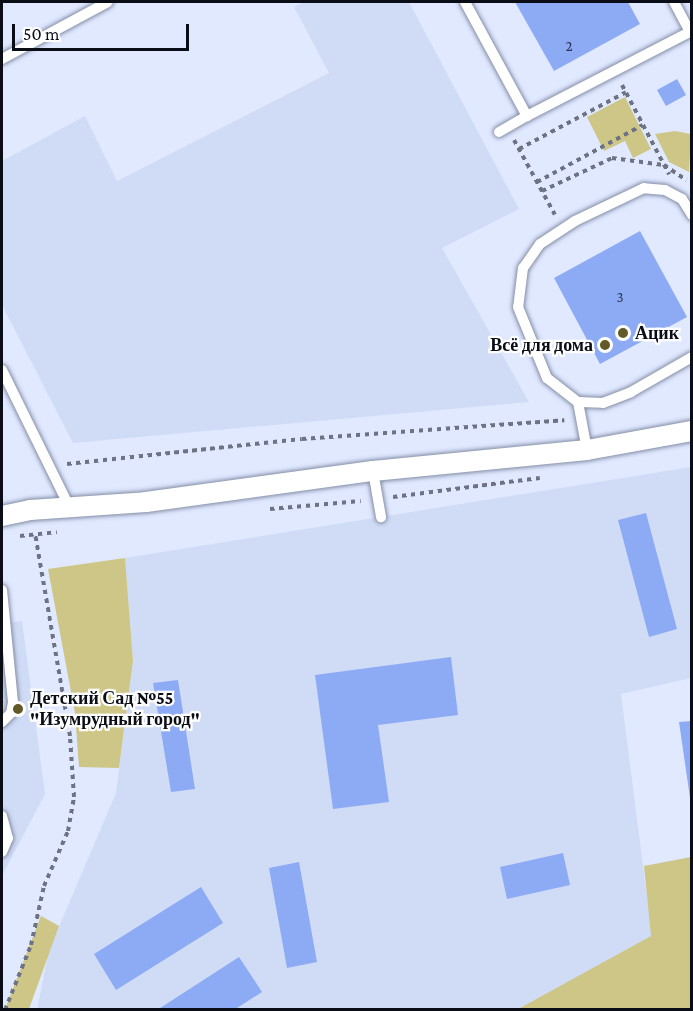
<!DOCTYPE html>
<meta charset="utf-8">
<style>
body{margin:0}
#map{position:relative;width:693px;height:1011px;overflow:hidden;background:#e0e9ff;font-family:"Crimson Pro",serif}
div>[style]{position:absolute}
.built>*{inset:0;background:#d0dcf6}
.green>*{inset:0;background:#cec687}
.building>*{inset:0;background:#8dabf4}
.path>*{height:4px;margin-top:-2px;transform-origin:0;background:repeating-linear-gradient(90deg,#6d7382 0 4.5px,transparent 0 9px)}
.roads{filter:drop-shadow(0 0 2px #848ea7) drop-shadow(0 0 2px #848ea7)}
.service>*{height:10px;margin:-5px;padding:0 5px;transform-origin:5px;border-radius:5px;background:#fff}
.minor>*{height:20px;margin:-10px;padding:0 10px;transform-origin:10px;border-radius:10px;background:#fff}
.dots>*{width:16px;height:16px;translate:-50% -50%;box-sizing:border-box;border:3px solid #fff;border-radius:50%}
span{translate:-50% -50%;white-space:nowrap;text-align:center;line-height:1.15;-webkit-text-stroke:4.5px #fff;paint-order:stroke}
.number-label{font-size:15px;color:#2b344e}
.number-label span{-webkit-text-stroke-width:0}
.poi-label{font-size:18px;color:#0a0d16;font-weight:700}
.left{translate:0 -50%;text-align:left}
.right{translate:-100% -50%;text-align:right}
.frame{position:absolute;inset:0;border:3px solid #0a0d16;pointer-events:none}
.scale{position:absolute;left:12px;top:24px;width:177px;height:27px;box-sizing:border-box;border:3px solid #0a0d16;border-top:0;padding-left:8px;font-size:18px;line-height:21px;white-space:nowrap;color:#0a0d16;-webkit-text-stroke:4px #fff;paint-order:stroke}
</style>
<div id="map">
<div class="built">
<div style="clip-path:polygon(304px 2px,409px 2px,519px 209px,442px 248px,529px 402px,73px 443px,2px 305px,2px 161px,85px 116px,117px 181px,329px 73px,294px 7px)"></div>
<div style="clip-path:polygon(691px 467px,691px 678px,621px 694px,652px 936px,518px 1009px,37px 1010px,49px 950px,116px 793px,133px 661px,125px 558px)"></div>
<div style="clip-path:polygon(22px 621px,45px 794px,2px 876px,2px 624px)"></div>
</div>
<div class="green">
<div style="clip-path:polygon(625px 97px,651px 149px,633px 158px,625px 141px,604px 151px,587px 117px)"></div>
<div style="clip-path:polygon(675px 131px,691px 134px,689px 172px,669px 162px,655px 134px)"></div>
<div style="clip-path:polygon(125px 558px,133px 661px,119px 768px,79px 767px,75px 713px,48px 569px)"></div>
<div style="clip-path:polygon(691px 857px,691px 1009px,518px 1009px,651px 936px,644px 866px)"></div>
<div style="clip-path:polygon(41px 916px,59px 926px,29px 1009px,5px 1009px)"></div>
</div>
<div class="building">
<div style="clip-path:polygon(515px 2px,628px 2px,640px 24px,554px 71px)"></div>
<div style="clip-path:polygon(677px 79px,686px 95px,666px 106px,657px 90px)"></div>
<div style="clip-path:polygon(640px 231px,687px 317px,600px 364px,554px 278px)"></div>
<div style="clip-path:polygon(646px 513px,677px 629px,649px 637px,618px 520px)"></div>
<div style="clip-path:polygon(451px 657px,458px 715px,378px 725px,389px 802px,333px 809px,315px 675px)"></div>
<div style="clip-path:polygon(178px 680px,195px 789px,171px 792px,153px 683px)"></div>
<div style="clip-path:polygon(692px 721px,692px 798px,690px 798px,679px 722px)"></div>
<div style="clip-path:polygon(563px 853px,570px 885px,507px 899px,500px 867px)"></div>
<div style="clip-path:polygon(299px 862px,317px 962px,287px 968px,269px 868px)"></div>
<div style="clip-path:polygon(201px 887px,223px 923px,116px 990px,94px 954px)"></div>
<div style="clip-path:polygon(239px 957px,262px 992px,234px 1010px,157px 1010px)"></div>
</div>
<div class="path">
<div style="left:622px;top:85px;width:101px;rotate:62.2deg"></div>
<div style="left:514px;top:140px;width:85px;rotate:61.3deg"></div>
<div style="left:519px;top:149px;width:121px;rotate:-28deg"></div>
<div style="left:537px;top:182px;width:120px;rotate:-28.3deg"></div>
<div style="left:542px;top:191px;width:77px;rotate:-25.2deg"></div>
<div style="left:612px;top:158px;width:52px;rotate:7.7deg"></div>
<div style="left:664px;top:165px;width:27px;rotate:34deg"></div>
<div style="left:67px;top:464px;width:236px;rotate:-6.1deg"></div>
<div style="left:302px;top:439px;width:263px;rotate:-4.1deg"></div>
<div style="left:393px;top:497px;width:148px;rotate:-7.4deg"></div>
<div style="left:270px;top:509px;width:91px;rotate:-5deg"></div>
<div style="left:20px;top:536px;width:37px;rotate:-6deg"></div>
<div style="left:5px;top:1010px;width:70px;rotate:-68.2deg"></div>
<div style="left:31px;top:945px;width:60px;rotate:-77.6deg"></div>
<div style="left:44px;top:886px;width:60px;rotate:-66.4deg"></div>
<div style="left:68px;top:831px;width:35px;rotate:-80deg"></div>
<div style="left:74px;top:797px;width:61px;rotate:-93.8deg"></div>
<div style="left:70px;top:736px;width:205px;rotate:-99.8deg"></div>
</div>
<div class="roads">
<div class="service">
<div style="left:465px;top:2px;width:130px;rotate:61.5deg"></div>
<div style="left:527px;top:116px;width:183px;rotate:-27.3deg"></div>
<div style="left:690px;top:32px;width:34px;rotate:-118deg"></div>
<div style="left:2px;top:59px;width:120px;rotate:-28.3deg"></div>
<div style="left:499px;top:132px;width:32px;rotate:-30deg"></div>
<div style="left:692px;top:215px;width:19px;rotate:-122deg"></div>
<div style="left:682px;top:199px;width:19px;rotate:-152deg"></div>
<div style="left:665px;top:190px;width:21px;rotate:-175deg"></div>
<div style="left:644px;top:188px;width:76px;rotate:154.4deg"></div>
<div style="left:575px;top:221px;width:42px;rotate:146.7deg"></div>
<div style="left:540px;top:244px;width:29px;rotate:125deg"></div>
<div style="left:523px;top:268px;width:39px;rotate:97deg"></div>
<div style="left:518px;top:307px;width:77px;rotate:67.8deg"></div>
<div style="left:547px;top:378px;width:39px;rotate:38deg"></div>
<div style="left:578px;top:402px;width:25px;rotate:2deg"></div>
<div style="left:603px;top:403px;width:30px;rotate:-21deg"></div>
<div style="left:631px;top:392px;width:70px;rotate:-29.8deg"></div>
<div style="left:2px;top:370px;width:152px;rotate:63.8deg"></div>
<div style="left:578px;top:402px;width:49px;rotate:79.4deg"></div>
<div style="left:373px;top:471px;width:47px;rotate:80.1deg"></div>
<div style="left:2px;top:590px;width:113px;rotate:84.4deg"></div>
<div style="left:13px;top:702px;width:11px;rotate:100deg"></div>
<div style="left:11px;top:713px;width:13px;rotate:135deg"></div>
<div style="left:2px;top:816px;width:23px;rotate:75deg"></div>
<div style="left:8px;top:838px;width:15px;rotate:113deg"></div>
</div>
<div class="minor">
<div style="left:2px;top:516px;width:29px;rotate:-12deg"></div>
<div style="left:30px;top:510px;width:116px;rotate:-3.9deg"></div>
<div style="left:146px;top:502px;width:229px;rotate:-7.8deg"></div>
<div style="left:373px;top:471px;width:215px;rotate:-5.6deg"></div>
<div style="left:587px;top:450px;width:107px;rotate:-10.3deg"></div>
</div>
</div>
<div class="dots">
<div style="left:623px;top:333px;background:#615a27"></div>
<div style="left:605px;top:345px;background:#615a27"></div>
<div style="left:18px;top:709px;background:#615a27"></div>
</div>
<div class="number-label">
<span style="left:569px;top:47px">2</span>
<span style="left:620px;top:298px">3</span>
</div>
<div class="poi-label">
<span class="left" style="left:635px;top:333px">Ацик</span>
<span class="right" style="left:593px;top:345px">Всё для дома</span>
<span class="left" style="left:30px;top:709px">Детский Сад №55<br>"Изумрудный город"</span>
</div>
<div class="frame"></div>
<div class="scale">50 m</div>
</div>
